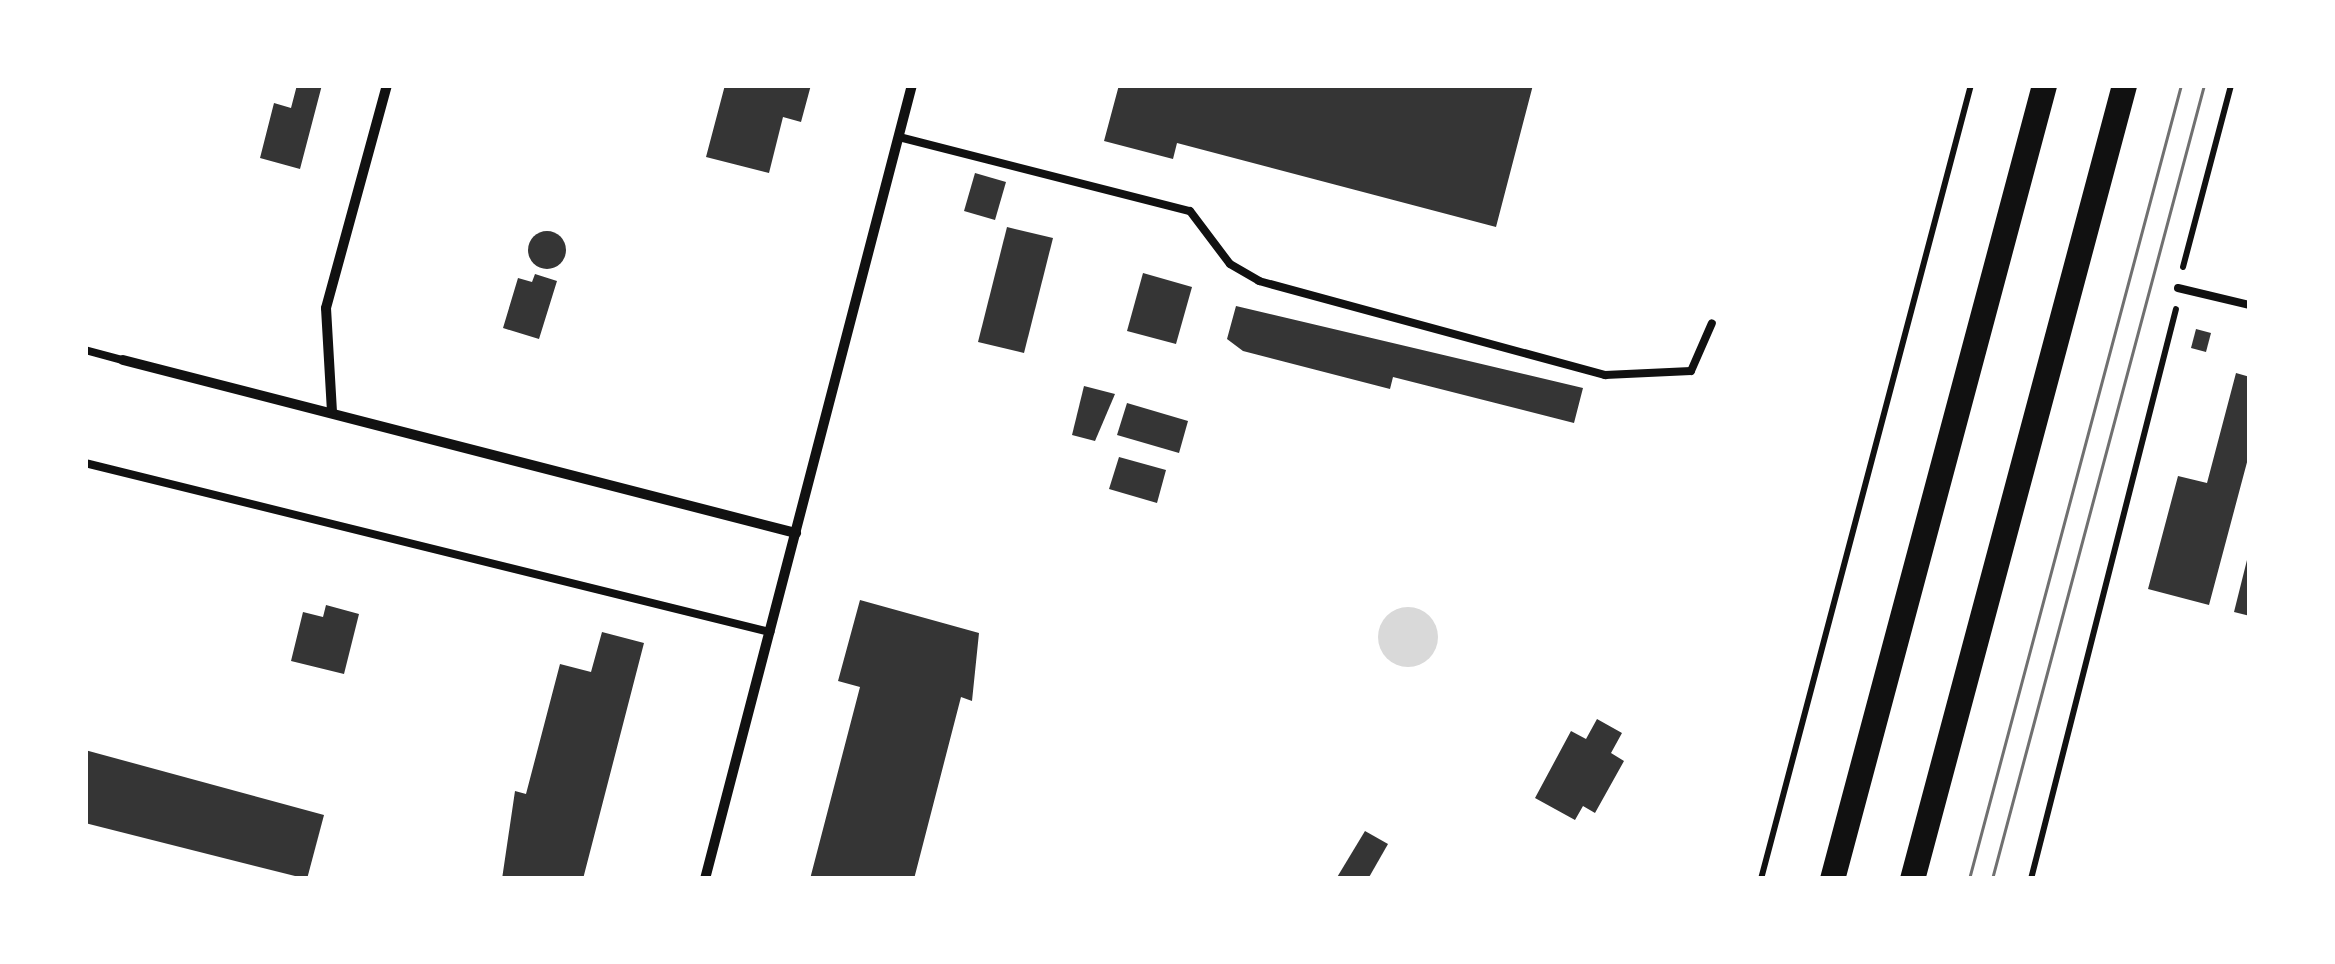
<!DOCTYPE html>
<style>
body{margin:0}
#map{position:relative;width:2335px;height:964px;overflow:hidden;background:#fff;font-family:"Source Sans 3",sans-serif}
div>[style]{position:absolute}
.water>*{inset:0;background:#d9d9d9}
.round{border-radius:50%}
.building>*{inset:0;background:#353535}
.path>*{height:6px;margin:-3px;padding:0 3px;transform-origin:3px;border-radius:3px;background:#111}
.service>*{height:8px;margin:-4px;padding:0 4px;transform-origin:4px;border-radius:4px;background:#111}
.minor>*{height:10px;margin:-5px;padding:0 5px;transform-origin:5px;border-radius:5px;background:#111}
.primary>*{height:25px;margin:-12.5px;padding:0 12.5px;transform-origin:12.5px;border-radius:12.5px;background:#111}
.tram>*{height:2.5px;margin:-1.25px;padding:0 1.25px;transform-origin:1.25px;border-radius:1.25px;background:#707070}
span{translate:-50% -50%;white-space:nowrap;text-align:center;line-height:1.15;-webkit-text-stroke:8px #fff;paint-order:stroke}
.frame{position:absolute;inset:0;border:88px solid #fff;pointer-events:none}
</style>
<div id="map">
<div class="water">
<div class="round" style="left:1378px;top:607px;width:60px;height:60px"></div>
</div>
<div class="building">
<div style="clip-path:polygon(297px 85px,322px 85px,300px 169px,260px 158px,274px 103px,291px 108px)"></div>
<div style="clip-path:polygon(725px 85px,811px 85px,801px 122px,783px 117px,769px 173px,706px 157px)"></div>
<div style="clip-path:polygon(1119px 85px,1533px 85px,1496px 227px,1177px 143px,1173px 159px,1104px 141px)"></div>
<div style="clip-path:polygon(975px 173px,1006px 182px,995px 220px,964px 211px)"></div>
<div style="clip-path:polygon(1007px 227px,1053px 238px,1024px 353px,978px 342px)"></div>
<div class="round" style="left:528px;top:231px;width:38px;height:38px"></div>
<div style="clip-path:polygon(1143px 273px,1192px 287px,1176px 344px,1127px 331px)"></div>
<div style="clip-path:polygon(535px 274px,557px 281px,539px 339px,503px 328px,518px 278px,532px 282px)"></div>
<div style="clip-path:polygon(1236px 306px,1583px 388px,1574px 423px,1393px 377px,1390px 389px,1243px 351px,1227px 339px)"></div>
<div style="clip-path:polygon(2196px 329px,2211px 333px,2206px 352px,2191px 348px)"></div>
<div style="clip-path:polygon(2236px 373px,2250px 377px,2250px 451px,2209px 605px,2148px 589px,2178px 476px,2207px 483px)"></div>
<div style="clip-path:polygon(1084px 386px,1115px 394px,1095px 441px,1072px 435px)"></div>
<div style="clip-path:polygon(1127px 403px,1188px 421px,1179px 453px,1117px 435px)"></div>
<div style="clip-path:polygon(1119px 457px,1166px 470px,1157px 503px,1109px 489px)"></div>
<div style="clip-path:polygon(2249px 552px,2250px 552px,2250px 616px,2234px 612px)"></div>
<div style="clip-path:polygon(860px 600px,979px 633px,972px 701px,961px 697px,914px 879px,810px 879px,860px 687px,838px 681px)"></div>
<div style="clip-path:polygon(326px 605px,359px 614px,344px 674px,291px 661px,303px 612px,323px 617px)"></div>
<div style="clip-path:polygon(602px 632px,644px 643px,583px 879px,502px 879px,515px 791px,526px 794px,560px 664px,591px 672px)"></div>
<div style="clip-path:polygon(1597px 719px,1622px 733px,1611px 753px,1624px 761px,1595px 813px,1583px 806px,1575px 820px,1535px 798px,1571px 731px,1586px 739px)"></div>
<div style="clip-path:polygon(85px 750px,324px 815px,307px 879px,85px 823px)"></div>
<div style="clip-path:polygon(1365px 831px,1388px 844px,1368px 879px,1336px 879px)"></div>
</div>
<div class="path">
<div style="left:2183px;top:267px;width:188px;rotate:-75.2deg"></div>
<div style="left:1761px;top:879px;width:821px;rotate:-75.19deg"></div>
<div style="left:2031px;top:879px;width:588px;rotate:-75.73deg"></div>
</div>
<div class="service">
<div style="left:899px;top:137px;width:300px;rotate:14.3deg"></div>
<div style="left:1190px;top:211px;width:66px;rotate:53deg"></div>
<div style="left:1230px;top:264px;width:34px;rotate:30deg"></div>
<div style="left:1259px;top:281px;width:359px;rotate:15.2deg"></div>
<div style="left:1605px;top:375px;width:86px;rotate:-2.7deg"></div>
<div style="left:1691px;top:371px;width:52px;rotate:-66.4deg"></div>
<div style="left:2178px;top:288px;width:74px;rotate:13.3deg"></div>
<div style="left:85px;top:350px;width:39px;rotate:15deg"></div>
<div style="left:85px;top:463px;width:706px;rotate:13.86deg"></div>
</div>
<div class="minor">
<div style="left:123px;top:360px;width:695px;rotate:14.42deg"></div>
<div style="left:332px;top:412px;width:104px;rotate:-93.3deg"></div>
<div style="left:326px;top:308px;width:231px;rotate:-74.7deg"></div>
<div style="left:705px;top:879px;width:821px;rotate:-75.39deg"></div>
</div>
<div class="primary">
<div style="left:1832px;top:879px;width:822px;rotate:-75.05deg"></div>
<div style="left:1912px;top:879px;width:822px;rotate:-75.05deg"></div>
</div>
<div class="tram">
<div style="left:1969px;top:879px;width:822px;rotate:-75.05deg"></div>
<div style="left:1992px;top:879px;width:822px;rotate:-75.05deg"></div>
</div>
<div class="frame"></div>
</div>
